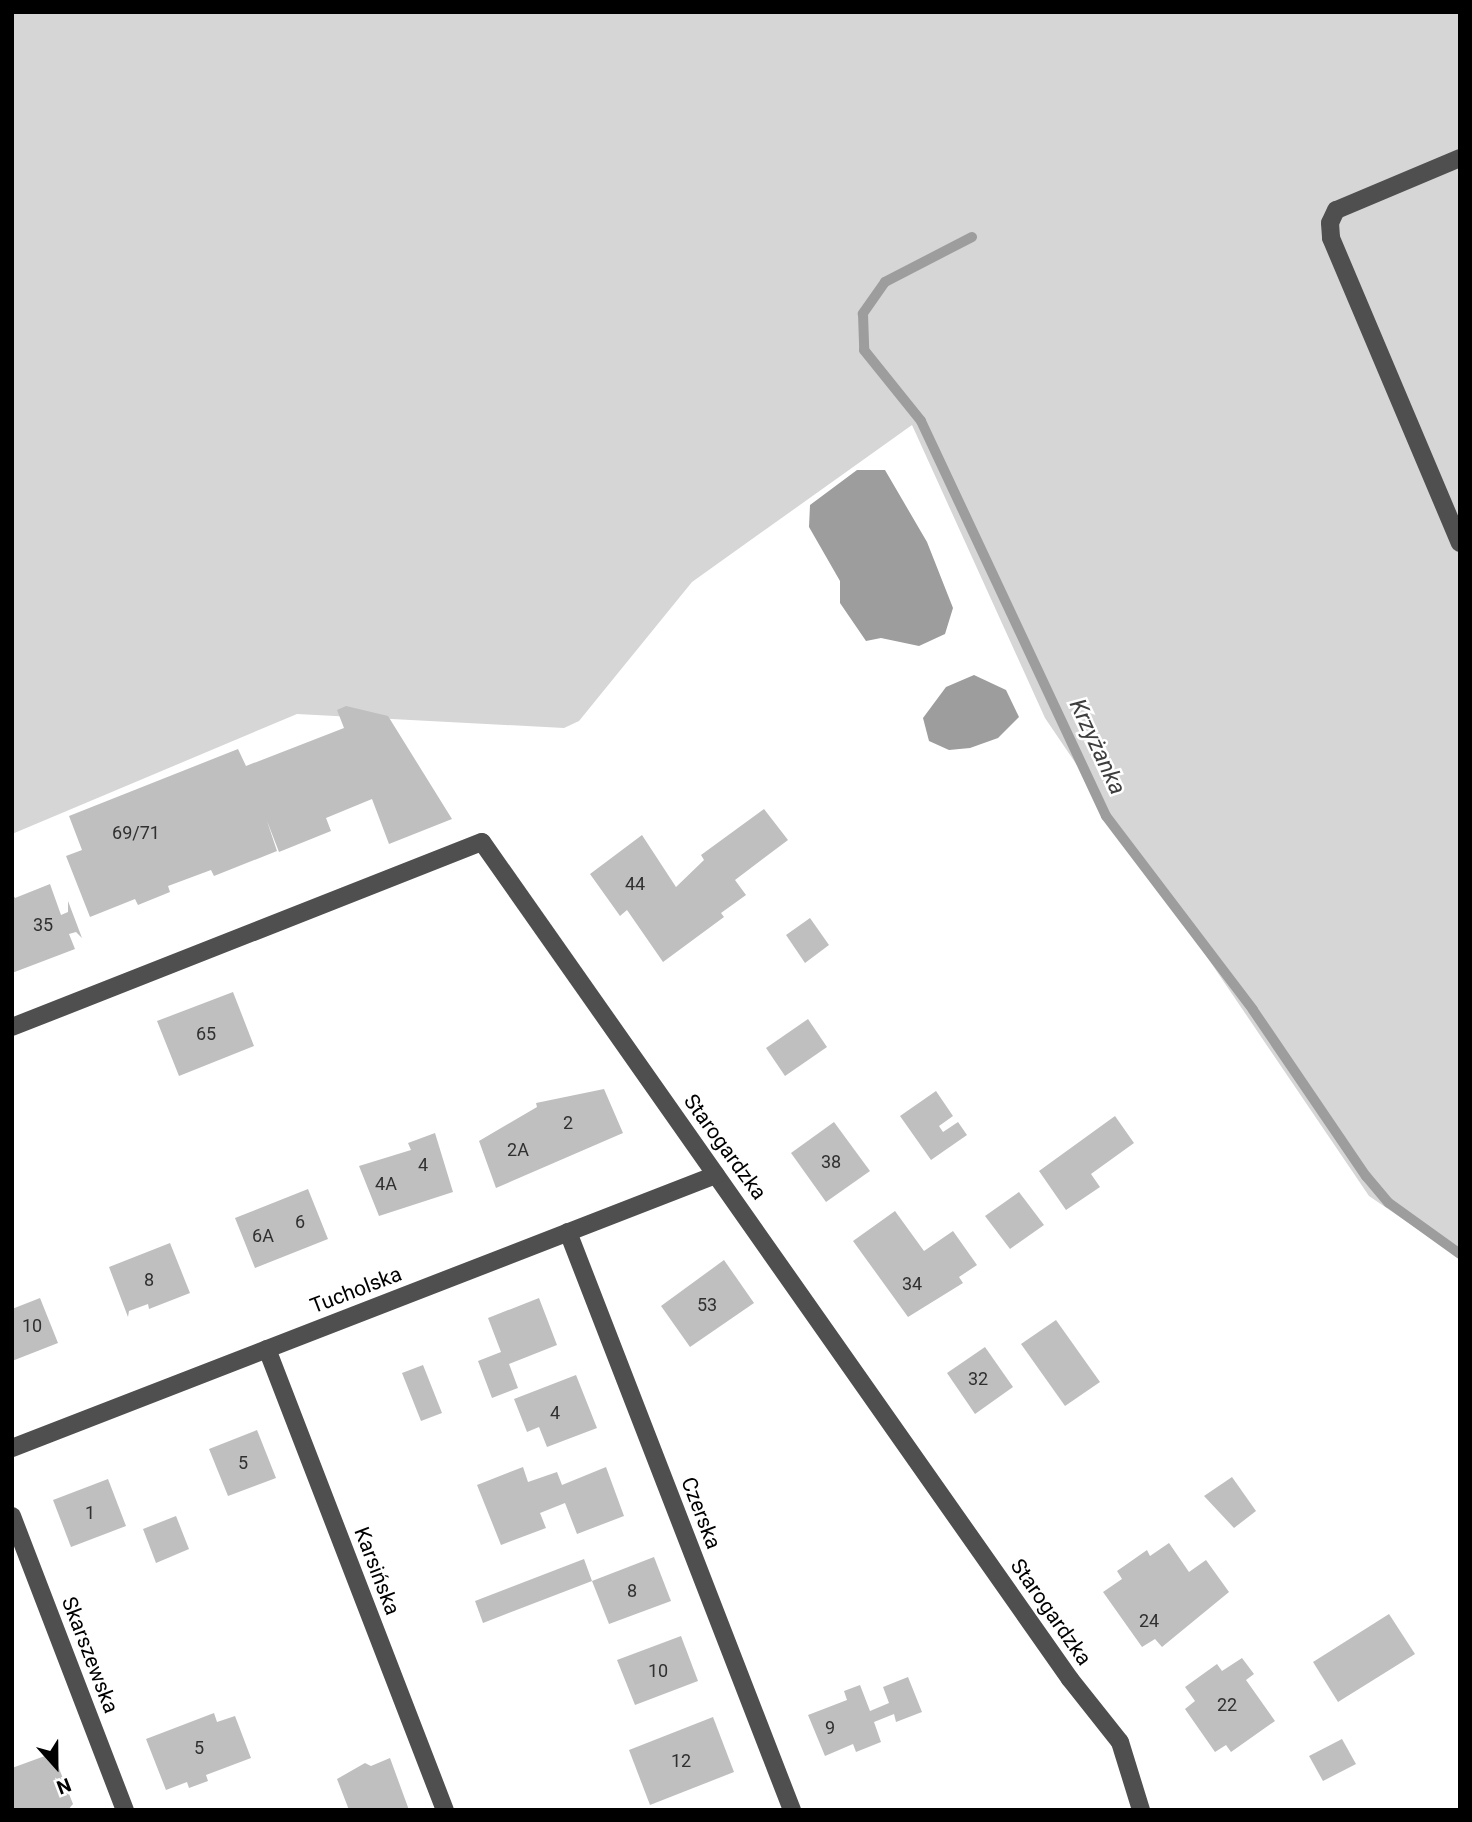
<!DOCTYPE html>
<meta charset="utf-8">
<style>
body{margin:0}
#map{position:relative;width:1472px;height:1822px;overflow:hidden;background:#fff;font-family:Roboto,sans-serif}
div>[style]{position:absolute}
.green>*{inset:0;background:#d6d6d6}
.water>*{inset:0;background:#9d9d9d}
.stream>*{height:10px;margin:-5px;padding:0 5px;transform-origin:5px;border-radius:5px;background:#9d9d9d}
.building>*{inset:0;background:#bfbfbf}
.minor>*{height:18px;margin:-9px;padding:0 9px;transform-origin:9px;border-radius:9px;background:#4f4f4f}
span{translate:-50% -50%;white-space:nowrap;text-align:center;line-height:1.15;-webkit-text-stroke:5px #fff;paint-order:stroke}
.number-label{font-size:18px;color:#303030}
.number-label span{-webkit-text-stroke-width:0}
.street-label{font-size:21px;color:#000}
.water-label{font-size:23px;color:#3e3e3e;font-style:italic}
.frame{position:absolute;inset:0;border:14px solid #000;pointer-events:none}
.north{position:absolute;left:21px;top:1731px;width:70px;height:70px;-webkit-text-stroke:5px #fff;paint-order:stroke;rotate:159deg;font-size:19px;font-weight:700;line-height:28px;text-align:center;color:#000}
.north::after{content:'';display:block;margin:auto;width:24px;height:32px;background:#000;clip-path:polygon(50% 0,100% 100%,50% 72%,0 100%)}
</style>
<div id="map">
<div class="green">
<div style="clip-path:polygon(12px 12px,1460px 12px,1460px 1258px,1369px 1196px,1045px 718px,912px 425px,692px 582px,579px 721px,564px 728px,297px 714px,12px 834px)"></div>
</div>
<div class="water">
<div style="clip-path:polygon(857px 470px,885px 470px,927px 542px,953px 608px,945px 634px,919px 646px,881px 638px,866px 641px,840px 603px,840px 581px,809px 527px,810px 505px)"></div>
<div style="clip-path:polygon(974px 675px,1006px 690px,1019px 717px,998px 738px,970px 748px,949px 750px,929px 741px,923px 718px,946px 687px)"></div>
</div>
<div class="stream">
<div style="left:972px;top:237px;width:98px;rotate:152.7deg"></div>
<div style="left:885px;top:282px;width:39px;rotate:125deg"></div>
<div style="left:863px;top:314px;width:36px;rotate:88deg"></div>
<div style="left:864px;top:350px;width:91px;rotate:51.2deg"></div>
<div style="left:921px;top:421px;width:436px;rotate:64.9deg"></div>
<div style="left:1106px;top:816px;width:243px;rotate:52.8deg"></div>
<div style="left:1253px;top:1010px;width:201px;rotate:55.8deg"></div>
<div style="left:1366px;top:1176px;width:35px;rotate:50deg"></div>
<div style="left:1389px;top:1203px;width:87px;rotate:35.7deg"></div>
</div>
<div class="building">
<div style="clip-path:polygon(346px 706px,388px 716px,452px 819px,389px 844px,372px 799px,326px 818px,331px 831px,279px 852px,267px 821px,277px 851px,214px 876px,211px 870px,168px 886px,170px 892px,138px 905px,135px 899px,90px 917px,66px 856px,82px 850px,69px 816px,238px 749px,246px 766px,344px 728px,337px 710px)"></div>
<div style="clip-path:polygon(764px 809px,788px 840px,735px 880px,746px 895px,721px 913px,724px 917px,663px 962px,627px 910px,620px 916px,590px 874px,642px 835px,676px 887px,704px 860px,701px 855px)"></div>
<div style="clip-path:polygon(50px 884px,61px 915px,68px 912px,68px 901px,82px 938px,76px 932px,69px 934px,75px 949px,12px 973px,12px 893px,15px 898px)"></div>
<div style="clip-path:polygon(810px 918px,829px 945px,805px 963px,786px 935px)"></div>
<div style="clip-path:polygon(233px 992px,254px 1046px,179px 1076px,157px 1021px)"></div>
<div style="clip-path:polygon(808px 1019px,827px 1047px,785px 1076px,766px 1048px)"></div>
<div style="clip-path:polygon(604px 1089px,623px 1133px,496px 1188px,479px 1141px,537px 1107px,536px 1103px)"></div>
<div style="clip-path:polygon(936px 1091px,953px 1116px,939px 1126px,943px 1132px,958px 1122px,967px 1135px,931px 1160px,900px 1116px)"></div>
<div style="clip-path:polygon(1115px 1116px,1134px 1143px,1091px 1174px,1100px 1187px,1066px 1210px,1039px 1171px)"></div>
<div style="clip-path:polygon(834px 1122px,870px 1171px,826px 1202px,791px 1153px)"></div>
<div style="clip-path:polygon(435px 1133px,453px 1192px,379px 1216px,359px 1166px,411px 1150px,408px 1143px)"></div>
<div style="clip-path:polygon(308px 1189px,328px 1239px,255px 1268px,235px 1218px)"></div>
<div style="clip-path:polygon(1019px 1192px,1044px 1225px,1010px 1249px,985px 1216px)"></div>
<div style="clip-path:polygon(895px 1211px,924px 1251px,953px 1231px,977px 1265px,959px 1277px,963px 1283px,908px 1317px,853px 1241px)"></div>
<div style="clip-path:polygon(170px 1243px,190px 1293px,149px 1309px,148px 1304px,129px 1311px,128px 1317px,109px 1267px)"></div>
<div style="clip-path:polygon(724px 1260px,754px 1303px,690px 1347px,661px 1306px)"></div>
<div style="clip-path:polygon(40px 1298px,58px 1343px,12px 1361px,12px 1309px)"></div>
<div style="clip-path:polygon(539px 1298px,557px 1345px,509px 1364px,518px 1388px,492px 1398px,478px 1361px,501px 1352px,488px 1318px)"></div>
<div style="clip-path:polygon(1056px 1320px,1100px 1382px,1065px 1406px,1021px 1344px)"></div>
<div style="clip-path:polygon(985px 1347px,1013px 1387px,975px 1414px,947px 1373px)"></div>
<div style="clip-path:polygon(423px 1365px,442px 1413px,421px 1421px,402px 1373px)"></div>
<div style="clip-path:polygon(576px 1375px,597px 1428px,547px 1447px,539px 1427px,527px 1432px,514px 1399px)"></div>
<div style="clip-path:polygon(257px 1430px,276px 1478px,228px 1496px,209px 1449px)"></div>
<div style="clip-path:polygon(523px 1467px,528px 1482px,557px 1472px,562px 1485px,606px 1467px,624px 1516px,577px 1534px,565px 1503px,540px 1513px,546px 1528px,501px 1545px,477px 1485px)"></div>
<div style="clip-path:polygon(1232px 1477px,1256px 1511px,1234px 1528px,1204px 1496px)"></div>
<div style="clip-path:polygon(108px 1479px,126px 1526px,71px 1547px,53px 1500px)"></div>
<div style="clip-path:polygon(176px 1516px,189px 1549px,156px 1563px,143px 1529px)"></div>
<div style="clip-path:polygon(1169px 1543px,1189px 1572px,1206px 1560px,1229px 1592px,1162px 1647px,1155px 1639px,1142px 1647px,1103px 1592px,1122px 1579px,1117px 1571px,1147px 1550px,1150px 1556px)"></div>
<div style="clip-path:polygon(654px 1557px,671px 1601px,609px 1624px,592px 1581px)"></div>
<div style="clip-path:polygon(584px 1559px,592px 1581px,483px 1623px,475px 1601px)"></div>
<div style="clip-path:polygon(1389px 1614px,1415px 1654px,1338px 1702px,1313px 1662px)"></div>
<div style="clip-path:polygon(681px 1636px,698px 1681px,635px 1705px,617px 1660px)"></div>
<div style="clip-path:polygon(1242px 1658px,1254px 1674px,1246px 1680px,1275px 1721px,1231px 1752px,1226px 1745px,1215px 1752px,1185px 1709px,1195px 1701px,1185px 1687px,1217px 1664px,1222px 1671px)"></div>
<div style="clip-path:polygon(908px 1677px,922px 1712px,896px 1722px,894px 1714px,874px 1722px,881px 1742px,856px 1752px,853px 1744px,825px 1756px,808px 1715px,847px 1700px,844px 1691px,860px 1685px,870px 1711px,889px 1703px,883px 1687px)"></div>
<div style="clip-path:polygon(214px 1713px,217px 1722px,235px 1716px,251px 1758px,206px 1775px,208px 1781px,189px 1788px,187px 1782px,166px 1790px,146px 1739px)"></div>
<div style="clip-path:polygon(713px 1717px,734px 1772px,650px 1805px,629px 1750px)"></div>
<div style="clip-path:polygon(1342px 1739px,1356px 1764px,1323px 1781px,1309px 1756px)"></div>
<div style="clip-path:polygon(53px 1753px,73px 1804px,68px 1810px,12px 1810px,12px 1768px)"></div>
<div style="clip-path:polygon(390px 1758px,409px 1810px,349px 1810px,337px 1779px,365px 1763px,371px 1766px)"></div>
</div>
<div class="minor">
<div style="left:1460px;top:158px;width:134px;rotate:157.2deg"></div>
<div style="left:1336px;top:210px;width:14px;rotate:115deg"></div>
<div style="left:1330px;top:223px;width:15px;rotate:86deg"></div>
<div style="left:1331px;top:238px;width:331px;rotate:67.1deg"></div>
<div style="left:12px;top:1027px;width:505px;rotate:-21.49deg"></div>
<div style="left:482px;top:842px;width:1023px;rotate:54.91deg"></div>
<div style="left:1070px;top:1679px;width:80px;rotate:51.6deg"></div>
<div style="left:1120px;top:1742px;width:71px;rotate:72.8deg"></div>
<div style="left:568px;top:1232px;width:620px;rotate:68.82deg"></div>
<div style="left:267px;top:1349px;width:494px;rotate:68.9deg"></div>
<div style="left:12px;top:1448px;width:755px;rotate:-21.2deg"></div>
<div style="left:12px;top:1516px;width:315px;rotate:69deg"></div>
</div>
<div class="number-label">
<span style="left:136px;top:833px">69/71</span>
<span style="left:635px;top:884px">44</span>
<span style="left:43px;top:925px">35</span>
<span style="left:206px;top:1034px">65</span>
<span style="left:568px;top:1123px">2</span>
<span style="left:518px;top:1150px">2A</span>
<span style="left:831px;top:1162px">38</span>
<span style="left:423px;top:1165px">4</span>
<span style="left:386px;top:1184px">4A</span>
<span style="left:300px;top:1222px">6</span>
<span style="left:263px;top:1236px">6A</span>
<span style="left:149px;top:1280px">8</span>
<span style="left:912px;top:1284px">34</span>
<span style="left:707px;top:1305px">53</span>
<span style="left:32px;top:1326px">10</span>
<span style="left:978px;top:1379px">32</span>
<span style="left:555px;top:1413px">4</span>
<span style="left:243px;top:1463px">5</span>
<span style="left:90px;top:1513px">1</span>
<span style="left:632px;top:1591px">8</span>
<span style="left:1149px;top:1621px">24</span>
<span style="left:658px;top:1671px">10</span>
<span style="left:1227px;top:1705px">22</span>
<span style="left:830px;top:1728px">9</span>
<span style="left:199px;top:1748px">5</span>
<span style="left:681px;top:1761px">12</span>
</div>
<div class="street-label">
<span style="left:725px;top:1147px;rotate:54deg">Starogardzka</span>
<span style="left:356px;top:1290px;rotate:-21deg">Tucholska</span>
<span style="left:701px;top:1513px;rotate:69deg">Czerska</span>
<span style="left:377px;top:1571px;rotate:69deg">Karsińska</span>
<span style="left:1051px;top:1612px;rotate:55deg">Starogardzka</span>
<span style="left:90px;top:1655px;rotate:69deg">Skarszewska</span>
</div>
<div class="water-label">
<span style="left:1097px;top:747px;rotate:65deg">Krzyżanka</span>
</div>
<div class="frame"></div>
<div class="north">N</div>
</div>
